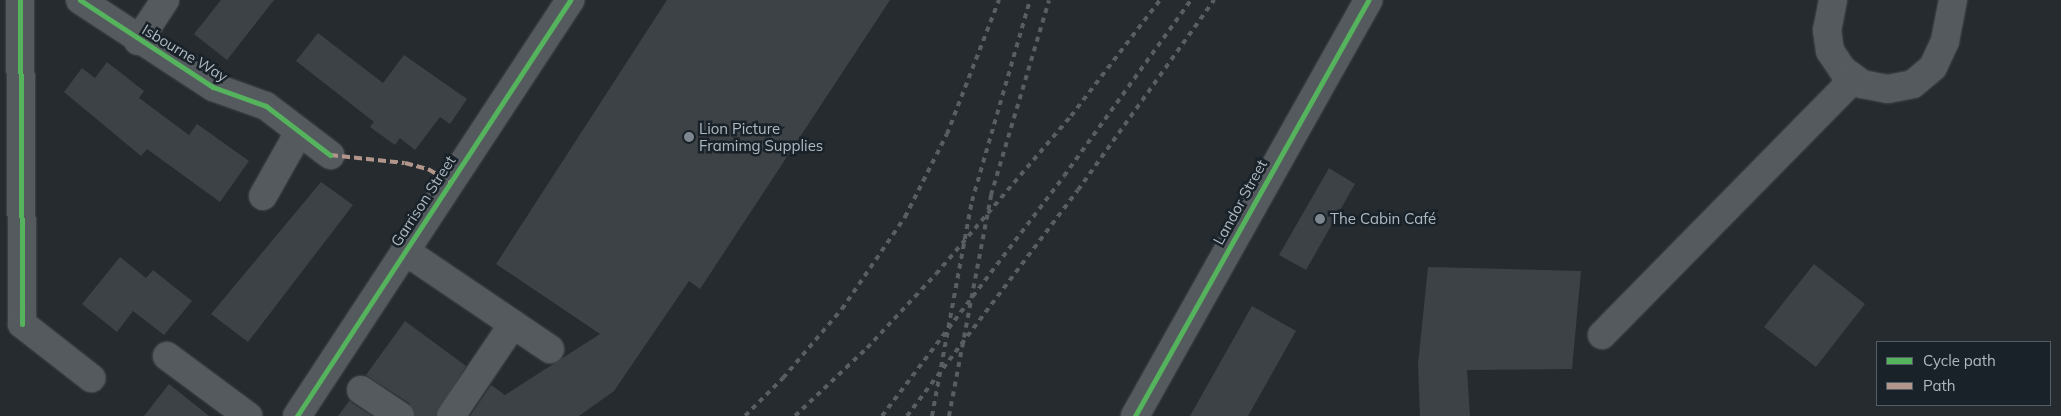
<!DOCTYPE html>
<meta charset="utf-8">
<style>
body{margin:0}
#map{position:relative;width:2061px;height:416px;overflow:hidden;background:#252b2f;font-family:Mulish,sans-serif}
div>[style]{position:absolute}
.building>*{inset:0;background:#3d4246}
.roads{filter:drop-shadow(0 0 1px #42474a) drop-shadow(0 0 1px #42474a)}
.minor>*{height:28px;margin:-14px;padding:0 14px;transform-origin:14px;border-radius:14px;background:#555a5e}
.rail>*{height:4px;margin-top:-2px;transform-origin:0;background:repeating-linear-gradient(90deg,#585e62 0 5px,transparent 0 10px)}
.quiet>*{height:4px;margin-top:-2px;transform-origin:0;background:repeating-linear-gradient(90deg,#b2968c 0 8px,transparent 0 12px)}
.cycleway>*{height:5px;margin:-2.5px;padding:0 2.5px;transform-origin:2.5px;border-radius:2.5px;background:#56b35d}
.dots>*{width:14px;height:14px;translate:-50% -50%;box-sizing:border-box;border:2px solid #192229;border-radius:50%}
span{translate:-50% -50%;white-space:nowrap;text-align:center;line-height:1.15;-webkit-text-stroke:5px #192229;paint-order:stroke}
.street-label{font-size:15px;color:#aeb9c2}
.poi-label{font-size:15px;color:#aeb9c2}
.left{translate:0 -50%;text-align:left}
.legend{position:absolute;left:1876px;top:341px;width:175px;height:65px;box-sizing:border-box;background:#192229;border:1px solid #555e66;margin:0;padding:6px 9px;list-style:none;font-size:15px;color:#aeb9c2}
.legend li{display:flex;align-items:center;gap:10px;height:25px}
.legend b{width:25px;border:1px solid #555e66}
</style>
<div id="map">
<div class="building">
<div style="clip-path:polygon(221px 0,274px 0,227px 60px,194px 34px)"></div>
<div style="clip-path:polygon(667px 0,890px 0,700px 289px,689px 281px,614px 391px,579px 416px,470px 416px,491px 385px,505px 395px,600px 334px,496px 264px)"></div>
<div style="clip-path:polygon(318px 33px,383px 83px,404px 55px,467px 99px,450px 124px,440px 117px,415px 150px,400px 138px,395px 145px,370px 127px,374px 122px,296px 61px)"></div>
<div style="clip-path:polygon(107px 62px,144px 91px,139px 98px,189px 135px,197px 124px,249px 161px,220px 202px,147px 149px,141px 156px,64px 92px,82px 68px,95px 78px)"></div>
<div style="clip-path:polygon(1329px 168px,1355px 184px,1306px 270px,1279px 255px)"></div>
<div style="clip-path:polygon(321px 182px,353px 205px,248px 342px,211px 314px)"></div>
<div style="clip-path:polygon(120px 257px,146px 278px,153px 270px,192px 301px,164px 335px,133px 311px,117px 332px,82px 304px)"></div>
<div style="clip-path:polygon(1814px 264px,1865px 304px,1816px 367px,1764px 327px)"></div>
<div style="clip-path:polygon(1428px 267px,1581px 271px,1572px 369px,1467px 370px,1470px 416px,1420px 416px,1418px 364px)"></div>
<div style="clip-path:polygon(1252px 306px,1296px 331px,1248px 416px,1190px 416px)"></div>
<div style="clip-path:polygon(405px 321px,466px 366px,436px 416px,415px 416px,409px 403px,366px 375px)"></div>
<div style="clip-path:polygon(169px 384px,209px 416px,144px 416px)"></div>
<div style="clip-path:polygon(350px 400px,352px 403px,372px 416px,338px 416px)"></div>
</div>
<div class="roads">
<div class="minor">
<div style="left:20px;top:0;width:324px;rotate:89.6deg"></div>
<div style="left:80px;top:0;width:159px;rotate:33.2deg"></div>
<div style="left:213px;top:87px;width:56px;rotate:19.7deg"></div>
<div style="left:266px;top:106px;width:81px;rotate:37.4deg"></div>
<div style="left:1833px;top:0;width:31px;rotate:101deg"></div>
<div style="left:1827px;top:30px;width:21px;rotate:82deg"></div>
<div style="left:1830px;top:51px;width:23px;rotate:56deg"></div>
<div style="left:1843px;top:70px;width:24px;rotate:36deg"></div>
<div style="left:1862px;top:84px;width:26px;rotate:11deg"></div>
<div style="left:1888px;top:89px;width:25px;rotate:-11deg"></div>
<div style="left:1913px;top:84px;width:26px;rotate:-40deg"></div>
<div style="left:1933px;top:67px;width:29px;rotate:-65deg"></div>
<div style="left:1945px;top:41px;width:42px;rotate:-79deg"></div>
<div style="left:138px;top:41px;width:49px;rotate:-56.6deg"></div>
<div style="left:263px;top:196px;width:71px;rotate:-60.6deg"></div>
<div style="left:405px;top:251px;width:175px;rotate:34.1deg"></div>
<div style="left:22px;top:324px;width:88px;rotate:38deg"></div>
<div style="left:1602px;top:335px;width:359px;rotate:-45.5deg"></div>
<div style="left:167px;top:356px;width:101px;rotate:36.5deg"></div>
<div style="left:361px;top:390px;width:47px;rotate:33.7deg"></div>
<div style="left:297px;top:416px;width:498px;rotate:-56.7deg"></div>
<div style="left:451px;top:416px;width:111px;rotate:-56deg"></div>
<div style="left:1135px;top:416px;width:477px;rotate:-60.7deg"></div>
</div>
</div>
<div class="rail">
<div style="left:745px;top:416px;width:54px;rotate:-45deg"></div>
<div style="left:783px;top:378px;width:91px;rotate:-49.5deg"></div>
<div style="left:842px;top:309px;width:112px;rotate:-55.6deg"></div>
<div style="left:905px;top:217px;width:93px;rotate:-63.2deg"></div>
<div style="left:947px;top:134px;width:144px;rotate:-68.8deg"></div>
<div style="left:795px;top:416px;width:99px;rotate:-43.4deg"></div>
<div style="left:867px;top:348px;width:101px;rotate:-47deg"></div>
<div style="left:936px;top:274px;width:208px;rotate:-49.5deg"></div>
<div style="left:1071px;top:116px;width:146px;rotate:-52.5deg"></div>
<div style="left:882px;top:416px;width:301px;rotate:-52.8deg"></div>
<div style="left:1064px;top:176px;width:217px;rotate:-54.2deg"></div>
<div style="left:907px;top:416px;width:283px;rotate:-52.9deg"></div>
<div style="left:1078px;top:190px;width:234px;rotate:-54.4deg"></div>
<div style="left:932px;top:416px;width:219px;rotate:-79.5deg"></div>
<div style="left:972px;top:201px;width:209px;rotate:-73.9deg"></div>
<div style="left:949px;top:416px;width:225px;rotate:-79.2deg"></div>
<div style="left:991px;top:195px;width:203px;rotate:-73.4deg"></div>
</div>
<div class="quiet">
<div style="left:330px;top:155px;width:75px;rotate:6.1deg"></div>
<div style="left:405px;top:163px;width:24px;rotate:15deg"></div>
<div style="left:428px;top:169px;width:26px;rotate:31deg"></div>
</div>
<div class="cycleway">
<div style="left:20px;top:0;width:324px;rotate:89.6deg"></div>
<div style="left:80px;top:0;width:159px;rotate:33.2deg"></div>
<div style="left:213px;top:87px;width:56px;rotate:19.7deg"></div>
<div style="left:266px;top:106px;width:81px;rotate:37.4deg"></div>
<div style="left:297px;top:416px;width:498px;rotate:-56.7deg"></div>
<div style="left:1135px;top:416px;width:477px;rotate:-60.7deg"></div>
</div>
<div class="dots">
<div style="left:689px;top:137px;background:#7e878f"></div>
<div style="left:1320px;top:219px;background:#7e878f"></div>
</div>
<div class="street-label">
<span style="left:185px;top:53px;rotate:31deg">Isbourne Way</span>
<span style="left:423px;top:201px;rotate:-57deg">Garrison Street</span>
<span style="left:1240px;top:202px;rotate:-61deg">Landor Street</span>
</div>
<div class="poi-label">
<span class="left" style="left:699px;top:137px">Lion Picture<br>Framimg Supplies</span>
<span class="left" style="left:1330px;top:219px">The Cabin Café</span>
</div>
<ul class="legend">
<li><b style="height:6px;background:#56b35d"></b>Cycle path</li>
<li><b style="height:6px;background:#b2968c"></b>Path</li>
</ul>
</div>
